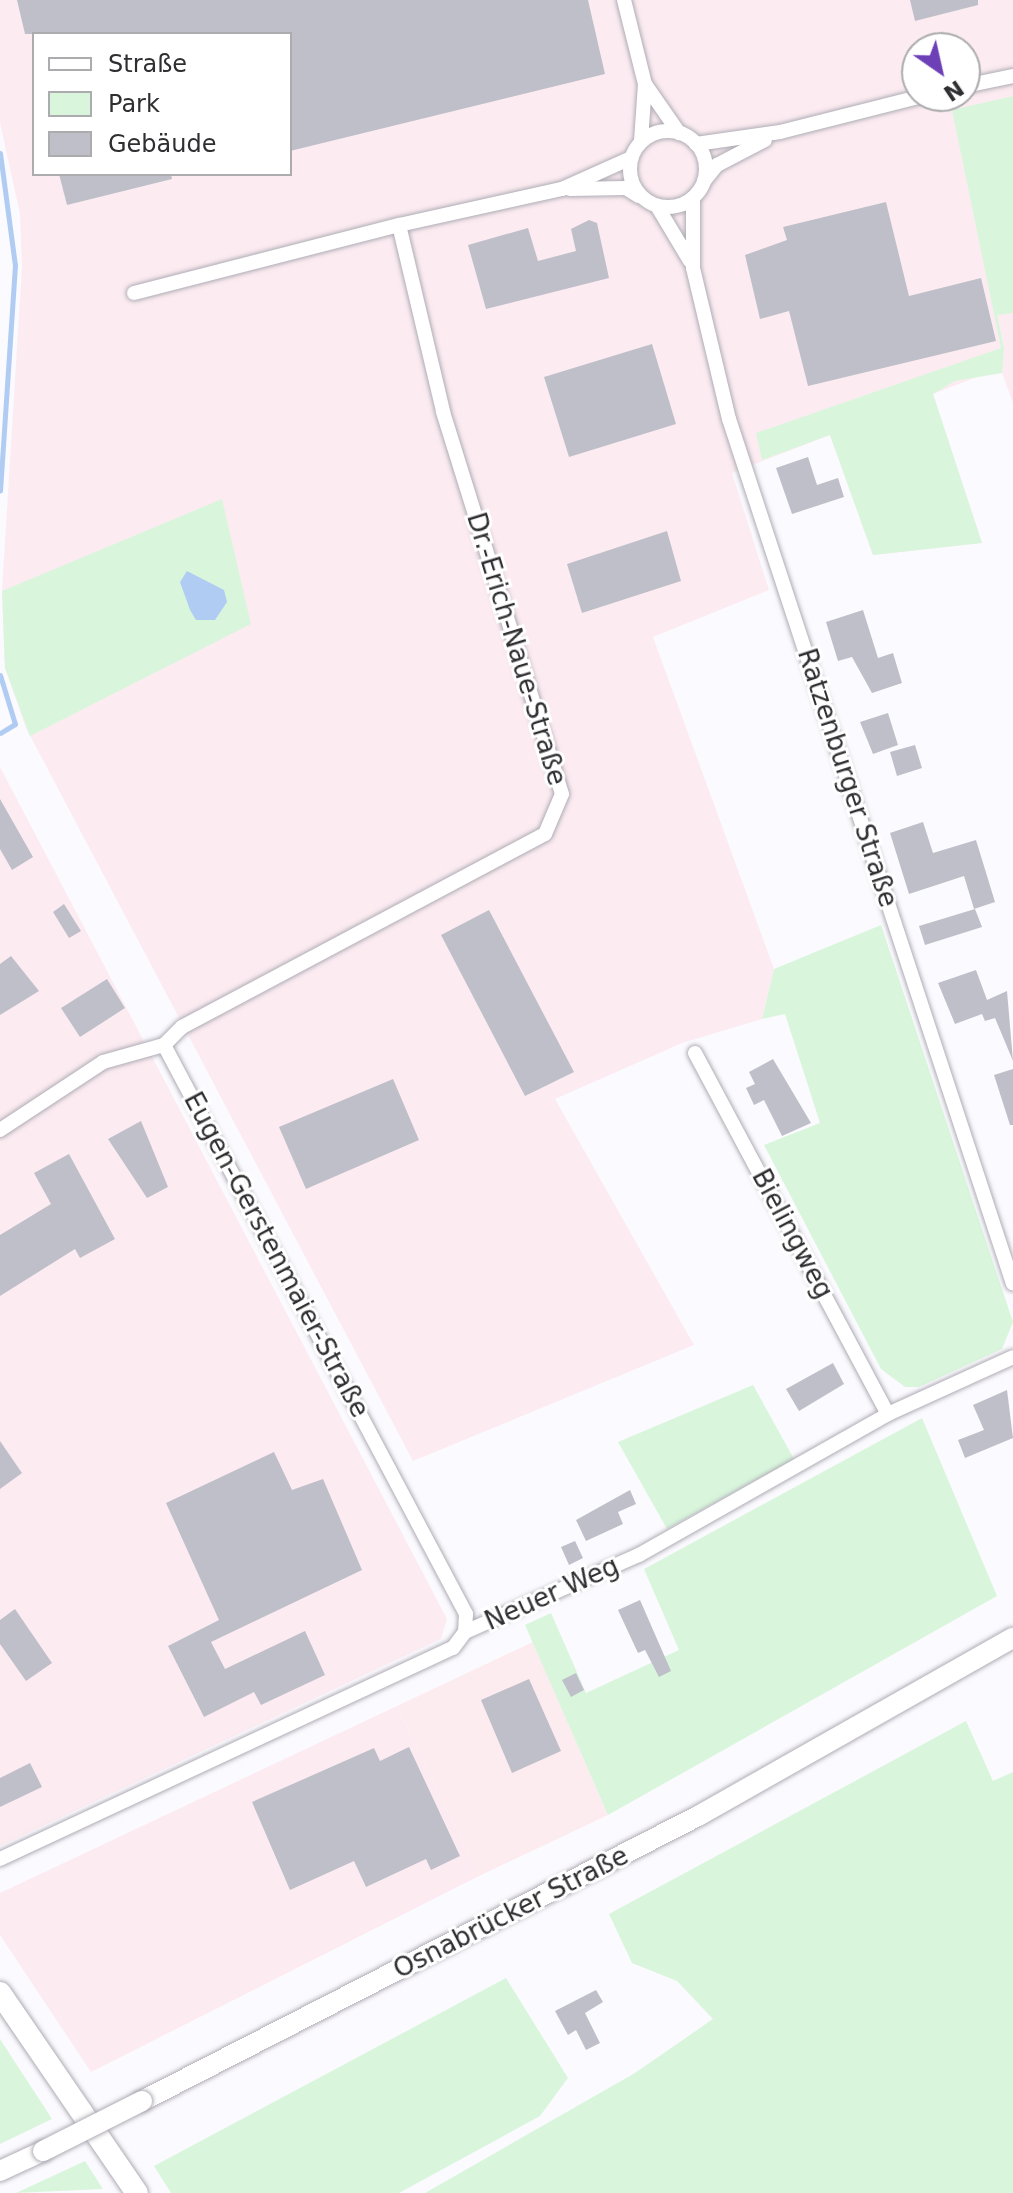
<!DOCTYPE html>
<meta charset="utf-8">
<style>
body{margin:0}
#map{position:relative;width:1013px;height:2193px;overflow:hidden;background:#fbfafe;font-family:"DejaVu Sans",sans-serif}
div>[style]{position:absolute}
.commercial>*{inset:0;background:#fdecef}
.industrial>*{inset:0;background:#fcecf1}
.green>*{inset:0;background:#d9f6dd}
.water>*{inset:0;background:#b1ccf3}
.stream>*{height:5px;margin:-2.5px;padding:0 2.5px;transform-origin:2.5px;border-radius:2.5px;background:#b1ccf3}
.building>*{inset:0;background:#bebfc9}
.roads{filter:drop-shadow(0 0 2px #afacb5) drop-shadow(0 0 2px #afacb5)}
.street>*{height:14px;margin:-7px;padding:0 7px;transform-origin:7px;border-radius:7px;background:#fff}
.street>.ring{margin:-7px;padding:0;box-sizing:content-box;background:none;border:14px solid #fff;border-radius:50%}
.secondary>*{height:20px;margin:-10px;padding:0 10px;transform-origin:10px;border-radius:10px;background:#fff}
.primary>*{height:22px;margin:-11px;padding:0 11px;transform-origin:11px;border-radius:11px;background:#fff}
.bridges{filter:drop-shadow(0 0 2px #afacb5) drop-shadow(0 0 2px #afacb5)}
.secondary-bridge>*{height:20px;margin:-10px;padding:0 10px;transform-origin:10px;border-radius:10px;background:#fff}
span{translate:-50% -50%;white-space:nowrap;text-align:center;line-height:1.15;-webkit-text-stroke:6px #fff;paint-order:stroke}
.street-label{font-size:26px;color:#2f2e31}
.legend{position:absolute;left:32px;top:32px;width:260px;height:144px;box-sizing:border-box;background:#fff;border:2px solid #acabad;margin:0;padding:10px 14px;list-style:none;font-size:24px;color:#2f2e31}
.legend li{display:flex;align-items:center;gap:16px;height:40px}
.legend b{width:40px;border:2px solid #acabad}
.north{position:absolute;left:901px;top:32px;width:80px;height:80px;box-sizing:border-box;background:#fff;border:2px solid #acabad;border-radius:50%;rotate:146deg;font-size:22px;font-weight:700;line-height:32px;text-align:center;color:#2f2e31}
.north::after{content:'';display:block;margin:auto;width:28px;height:36px;background:#6d40b8;clip-path:polygon(50% 0,100% 100%,50% 72%,0 100%)}
</style>
<div id="map">
<div class="commercial">
<div style="clip-path:polygon(533px 1642px,608px 1815px,479px 1876px,397px 1706px)"></div>
</div>
<div class="industrial">
<div style="clip-path:polygon(evenodd,0 0,1013px 0,1013px 403px,1002px 373px,995px 370px,933px 394px,982px 543px,873px 555px,830px 435px,732px 473px,769px 590px,653px 637px,774px 969px,762px 1019px,682px 1043px,555px 1099px,694px 1345px,413px 1461px,26px 728px,5px 668px,2px 591px,22px 266px,20px 214px,0 123px,0 0,34px 34px,290px 34px,290px 174px,34px 174px,34px 34px,0 0,917px 48px,965px 48px,965px 96px,917px 96px,917px 48px)"></div>
<div style="clip-path:polygon(0 767px,447px 1619px,441px 1639px,0 1846px)"></div>
<div style="clip-path:polygon(397px 1706px,479px 1876px,91px 2072px,0 1935px,0 1893px)"></div>
</div>
<div class="green">
<div style="clip-path:polygon(1013px 96px,1013px 313px,997px 315px,1004px 348px,1002px 373px,955px 381px,933px 394px,982px 543px,873px 555px,830px 435px,762px 460px,756px 433px,1001px 348px,952px 110px)"></div>
<div style="clip-path:polygon(222px 499px,251px 624px,30px 736px,5px 668px,2px 591px)"></div>
<div style="clip-path:polygon(881px 925px,1013px 1322px,1002px 1349px,919px 1387px,905px 1387px,881px 1369px,764px 1145px,820px 1123px,785px 1014px,762px 1019px,774px 969px)"></div>
<div style="clip-path:polygon(753px 1385px,794px 1459px,667px 1529px,618px 1442px)"></div>
<div style="clip-path:polygon(922px 1418px,997px 1596px,608px 1815px,525px 1625px,551px 1613px,586px 1693px,679px 1650px,644px 1569px)"></div>
<div style="clip-path:polygon(966px 1721px,993px 1781px,1013px 1772px,1013px 2193px,425px 2193px,635px 2073px,713px 2019px,677px 1981px,632px 1963px,609px 1914px)"></div>
<div style="clip-path:polygon(506px 1978px,568px 2078px,540px 2116px,399px 2193px,171px 2193px,154px 2166px)"></div>
<div style="clip-path:polygon(0 2039px,52px 2119px,0 2144px)"></div>
<div style="clip-path:polygon(85px 2161px,103px 2189px,16px 2193px)"></div>
</div>
<div class="water">
<div style="clip-path:polygon(187px 571px,224px 590px,227px 602px,215px 620px,196px 620px,190px 610px,180px 582px)"></div>
</div>
<div class="stream">
<div style="left:0;top:153px;width:113px;rotate:82.4deg"></div>
<div style="left:15px;top:265px;width:226px;rotate:93.8deg"></div>
<div style="left:0;top:675px;width:51px;rotate:73deg"></div>
<div style="left:15px;top:724px;width:17px;rotate:149deg"></div>
</div>
<div class="building">
<div style="clip-path:polygon(17px 0,588px 0,605px 74px,290px 151px,290px 34px,25px 34px)"></div>
<div style="clip-path:polygon(910px 0,978px 0,978px 5px,915px 21px)"></div>
<div style="clip-path:polygon(59px 174px,171px 174px,172px 179px,67px 205px)"></div>
<div style="clip-path:polygon(886px 202px,909px 296px,981px 278px,996px 341px,808px 386px,789px 311px,760px 319px,745px 255px,787px 240px,783px 227px)"></div>
<div style="clip-path:polygon(589px 220px,597px 223px,609px 278px,486px 309px,468px 245px,528px 228px,538px 261px,576px 251px,571px 229px)"></div>
<div style="clip-path:polygon(652px 344px,676px 424px,569px 457px,544px 377px)"></div>
<div style="clip-path:polygon(808px 457px,817px 485px,838px 478px,844px 497px,792px 514px,776px 468px)"></div>
<div style="clip-path:polygon(667px 531px,681px 581px,582px 613px,567px 564px)"></div>
<div style="clip-path:polygon(863px 610px,878px 658px,893px 653px,902px 683px,872px 693px,852px 657px,838px 661px,826px 622px)"></div>
<div style="clip-path:polygon(888px 713px,898px 745px,873px 754px,860px 722px)"></div>
<div style="clip-path:polygon(915px 745px,922px 768px,897px 776px,890px 752px)"></div>
<div style="clip-path:polygon(0 799px,33px 857px,12px 870px,0 849px)"></div>
<div style="clip-path:polygon(923px 822px,933px 853px,976px 840px,995px 902px,974px 909px,964px 876px,909px 894px,890px 833px)"></div>
<div style="clip-path:polygon(64px 904px,81px 931px,69px 938px,53px 912px)"></div>
<div style="clip-path:polygon(975px 909px,982px 927px,925px 945px,919px 926px)"></div>
<div style="clip-path:polygon(489px 910px,574px 1072px,525px 1096px,441px 935px)"></div>
<div style="clip-path:polygon(11px 956px,39px 991px,0 1015px,0 964px)"></div>
<div style="clip-path:polygon(976px 970px,987px 1000px,1007px 991px,1013px 1061px,995px 1018px,985px 1021px,982px 1014px,955px 1024px,938px 983px)"></div>
<div style="clip-path:polygon(107px 979px,125px 1008px,80px 1037px,61px 1008px)"></div>
<div style="clip-path:polygon(773px 1059px,811px 1123px,782px 1136px,764px 1100px,754px 1105px,746px 1088px,755px 1084px,749px 1072px)"></div>
<div style="clip-path:polygon(1013px 1069px,1013px 1125px,1010px 1125px,994px 1075px)"></div>
<div style="clip-path:polygon(393px 1079px,419px 1140px,306px 1189px,279px 1127px)"></div>
<div style="clip-path:polygon(141px 1121px,168px 1187px,147px 1198px,108px 1139px)"></div>
<div style="clip-path:polygon(69px 1154px,115px 1239px,80px 1258px,75px 1249px,0 1296px,0 1235px,51px 1204px,34px 1173px)"></div>
<div style="clip-path:polygon(833px 1363px,844px 1384px,799px 1411px,786px 1389px)"></div>
<div style="clip-path:polygon(1007px 1390px,1013px 1438px,965px 1458px,958px 1440px,984px 1430px,973px 1405px)"></div>
<div style="clip-path:polygon(0 1441px,22px 1473px,0 1489px)"></div>
<div style="clip-path:polygon(274px 1452px,292px 1490px,323px 1479px,362px 1570px,211px 1642px,225px 1669px,305px 1631px,325px 1675px,261px 1705px,254px 1692px,204px 1717px,168px 1646px,219px 1620px,166px 1503px)"></div>
<div style="clip-path:polygon(630px 1490px,636px 1504px,618px 1512px,623px 1524px,586px 1541px,576px 1520px)"></div>
<div style="clip-path:polygon(575px 1541px,583px 1558px,569px 1565px,561px 1547px)"></div>
<div style="clip-path:polygon(640px 1600px,671px 1671px,659px 1677px,645px 1650px,638px 1653px,618px 1610px)"></div>
<div style="clip-path:polygon(15px 1609px,52px 1663px,26px 1681px,0 1644px,0 1620px)"></div>
<div style="clip-path:polygon(576px 1673px,584px 1690px,571px 1697px,562px 1680px)"></div>
<div style="clip-path:polygon(529px 1679px,561px 1751px,512px 1773px,481px 1700px)"></div>
<div style="clip-path:polygon(409px 1747px,460px 1856px,431px 1870px,426px 1859px,366px 1887px,354px 1861px,290px 1890px,252px 1802px,374px 1748px,380px 1761px)"></div>
<div style="clip-path:polygon(30px 1763px,42px 1787px,0 1807px,0 1778px)"></div>
<div style="clip-path:polygon(596px 1990px,603px 2002px,585px 2013px,600px 2043px,586px 2050px,576px 2030px,568px 2035px,555px 2011px)"></div>
</div>
<div class="roads">
<div class="street">
<div style="left:624px;top:0;width:87px;rotate:76deg"></div>
<div style="left:645px;top:84px;width:57px;rotate:94deg"></div>
<div style="left:645px;top:84px;width:60px;rotate:55.2deg"></div>
<div style="left:965px;top:86px;width:49px;rotate:-11.8deg"></div>
<div class="ring" style="left:630px;top:131px;width:62px;height:62px"></div>
<div style="left:696px;top:144px;width:85px;rotate:-8.1deg"></div>
<div style="left:780px;top:132px;width:146px;rotate:-14.2deg"></div>
<div style="left:704px;top:181px;width:21px;rotate:-51deg"></div>
<div style="left:717px;top:165px;width:54px;rotate:-27.5deg"></div>
<div style="left:570px;top:189px;width:56px;rotate:-1deg"></div>
<div style="left:626px;top:188px;width:15px;rotate:32deg"></div>
<div style="left:693px;top:198px;width:70px;rotate:90deg"></div>
<div style="left:693px;top:268px;width:155px;rotate:76.6deg"></div>
<div style="left:729px;top:419px;width:910px;rotate:71.82deg"></div>
<div style="left:657px;top:206px;width:64px;rotate:59deg"></div>
<div style="left:134px;top:293px;width:274px;rotate:-14.4deg"></div>
<div style="left:164px;top:1045px;width:25px;rotate:-45deg"></div>
<div style="left:182px;top:1027px;width:411px;rotate:-28deg"></div>
<div style="left:545px;top:834px;width:43px;rotate:-67deg"></div>
<div style="left:562px;top:794px;width:401px;rotate:-107.3deg"></div>
<div style="left:443px;top:411px;width:191px;rotate:-103.3deg"></div>
<div style="left:399px;top:225px;width:167px;rotate:-12.5deg"></div>
<div style="left:562px;top:189px;width:76px;rotate:-24.2deg"></div>
<div style="left:164px;top:1045px;width:644px;rotate:62.04deg"></div>
<div style="left:466px;top:1614px;width:18px;rotate:93deg"></div>
<div style="left:695px;top:1053px;width:409px;rotate:61.9deg"></div>
<div style="left:0;top:1130px;width:123px;rotate:-33.4deg"></div>
<div style="left:103px;top:1062px;width:63px;rotate:-15.6deg"></div>
<div style="left:0;top:1859px;width:500px;rotate:-25deg"></div>
<div style="left:453px;top:1648px;width:20px;rotate:-53deg"></div>
<div style="left:465px;top:1632px;width:190px;rotate:-23.9deg"></div>
<div style="left:639px;top:1555px;width:286px;rotate:-29.5deg"></div>
<div style="left:888px;top:1414px;width:137px;rotate:-24.5deg"></div>
</div>
<div class="secondary">
<div style="left:142px;top:2101px;width:625px;rotate:-27.14deg"></div>
<div style="left:698px;top:1816px;width:362px;rotate:-29.5deg"></div>
<div style="left:0;top:2171px;width:47px;rotate:-24.9deg"></div>
</div>
<div class="primary">
<div style="left:0;top:1993px;width:242px;rotate:55.6deg"></div>
</div>
</div>
<div class="bridges">
<div class="secondary-bridge">
<div style="left:43px;top:2151px;width:111px;rotate:-26.8deg"></div>
</div>
</div>
<div class="street-label">
<span style="left:516px;top:649px;rotate:73deg">Dr.-Erich-Naue-Straße</span>
<span style="left:847px;top:778px;rotate:72deg">Ratzenburger Straße</span>
<span style="left:792px;top:1234px;rotate:62deg">Bielingweg</span>
<span style="left:276px;top:1255px;rotate:62deg">Eugen-Gerstenmaier-Straße</span>
<span style="left:552px;top:1594px;rotate:-24deg">Neuer Weg</span>
<span style="left:511px;top:1913px;rotate:-27deg">Osnabrücker Straße</span>
</div>
<ul class="legend">
<li><b style="height:10px;background:#fff"></b>Straße</li>
<li><b style="height:22px;background:#d9f6dd"></b>Park</li>
<li><b style="height:22px;background:#bebfc9"></b>Gebäude</li>
</ul>
<div class="north">N</div>
</div>
